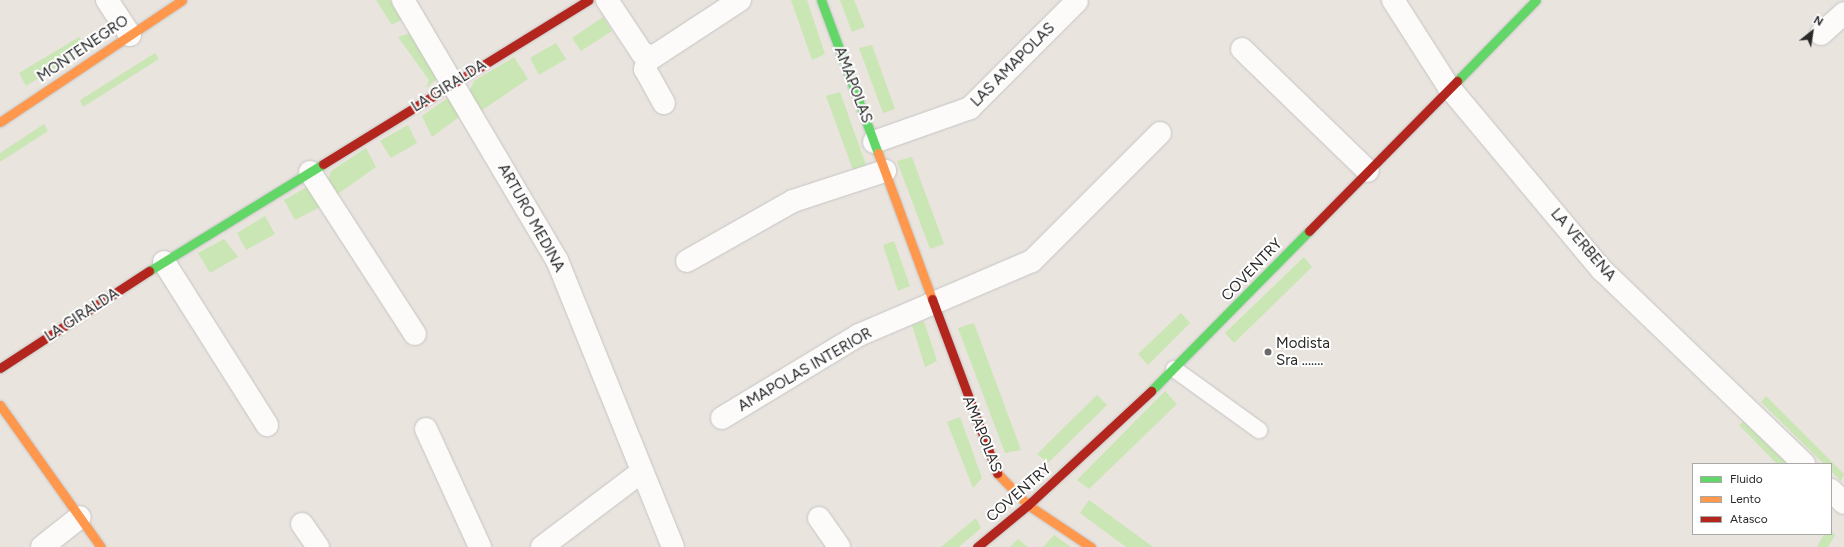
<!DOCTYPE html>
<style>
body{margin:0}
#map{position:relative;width:1844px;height:547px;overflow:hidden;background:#e9e4de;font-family:Figtree,sans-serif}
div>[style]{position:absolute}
.green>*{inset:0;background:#cae6b4}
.roads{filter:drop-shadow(0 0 1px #c5c4c4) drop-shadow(0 0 1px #c5c4c4)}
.lane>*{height:16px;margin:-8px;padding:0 8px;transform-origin:8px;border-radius:8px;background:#fcfbfa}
.street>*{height:22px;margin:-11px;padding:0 11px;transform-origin:11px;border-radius:11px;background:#fcfbfa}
.fast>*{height:9px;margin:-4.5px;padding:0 4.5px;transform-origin:4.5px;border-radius:4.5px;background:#63d668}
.slow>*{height:9px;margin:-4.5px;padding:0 4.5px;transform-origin:4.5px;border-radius:4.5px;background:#ff974d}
.jam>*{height:9px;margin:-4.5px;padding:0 4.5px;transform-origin:4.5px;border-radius:4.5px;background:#b3261e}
.dots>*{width:11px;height:11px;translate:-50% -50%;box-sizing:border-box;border:2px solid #fff;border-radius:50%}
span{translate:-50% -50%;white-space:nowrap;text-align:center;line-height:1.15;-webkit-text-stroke:4px #fff;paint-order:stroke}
.street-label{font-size:15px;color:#292929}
.poi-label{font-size:15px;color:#292929}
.left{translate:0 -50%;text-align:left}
.legend{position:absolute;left:1692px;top:463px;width:140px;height:72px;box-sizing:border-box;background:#fff;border:1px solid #a9a9a9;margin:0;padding:5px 7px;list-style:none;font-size:12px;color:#292929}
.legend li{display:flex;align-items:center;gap:8px;height:20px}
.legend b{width:20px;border:1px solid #a9a9a9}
.north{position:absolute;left:1792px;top:12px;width:40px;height:40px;-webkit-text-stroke:3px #fff;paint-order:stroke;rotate:30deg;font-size:11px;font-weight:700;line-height:16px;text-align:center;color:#292929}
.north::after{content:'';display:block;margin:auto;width:14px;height:18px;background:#292929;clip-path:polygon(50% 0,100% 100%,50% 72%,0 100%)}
</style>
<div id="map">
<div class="green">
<div style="clip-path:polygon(376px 0,390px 0,402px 19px,392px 25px)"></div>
<div style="clip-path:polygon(791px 0,807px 0,825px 54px,812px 60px)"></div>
<div style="clip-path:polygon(840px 0,854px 0,865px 27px,852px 32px)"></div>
<div style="clip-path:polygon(603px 17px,612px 31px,581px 51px,572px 38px)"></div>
<div style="clip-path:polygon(411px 33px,437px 79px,426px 88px,429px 80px,398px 37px)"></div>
<div style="clip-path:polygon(79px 37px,87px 48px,26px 86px,19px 73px)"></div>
<div style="clip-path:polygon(556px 43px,566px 59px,539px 75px,530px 58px)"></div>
<div style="clip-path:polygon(872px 45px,895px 109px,883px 113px,859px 48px)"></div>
<div style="clip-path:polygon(155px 53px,159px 59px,83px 107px,80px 100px)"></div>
<div style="clip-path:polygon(514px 57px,528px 79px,481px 111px,469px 92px,474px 81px)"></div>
<div style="clip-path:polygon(840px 92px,866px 165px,853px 170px,826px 96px)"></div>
<div style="clip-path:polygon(448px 98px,462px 120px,459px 117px,432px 137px,422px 116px)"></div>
<div style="clip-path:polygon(44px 124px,48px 131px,0 162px,0 153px)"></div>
<div style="clip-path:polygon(408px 125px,417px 143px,391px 158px,380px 141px)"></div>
<div style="clip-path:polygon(366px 148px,376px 167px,335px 196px,328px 182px,331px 171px)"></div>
<div style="clip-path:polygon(912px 157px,944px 244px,930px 249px,897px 161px)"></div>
<div style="clip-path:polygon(307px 187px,322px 206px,295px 220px,284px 200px)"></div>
<div style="clip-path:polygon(265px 216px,275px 234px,246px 250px,237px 233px)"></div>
<div style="clip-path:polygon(224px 239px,238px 257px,210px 273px,198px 253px)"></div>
<div style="clip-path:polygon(894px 241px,910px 286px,898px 291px,883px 245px)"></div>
<div style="clip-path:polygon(1304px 257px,1312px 267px,1234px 343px,1225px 333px)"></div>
<div style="clip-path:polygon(1181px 313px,1190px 323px,1148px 365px,1138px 354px)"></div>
<div style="clip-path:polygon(924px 321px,937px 361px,925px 367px,912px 325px)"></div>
<div style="clip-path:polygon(974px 323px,1021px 450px,1005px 453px,958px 328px)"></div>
<div style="clip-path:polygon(1165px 391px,1177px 404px,1089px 489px,1077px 480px)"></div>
<div style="clip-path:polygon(1097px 395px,1107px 405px,1048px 463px,1037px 454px)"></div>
<div style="clip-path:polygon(1766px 396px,1844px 474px,1841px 481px,1831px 471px,1831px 464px,1824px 464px,1761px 402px)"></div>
<div style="clip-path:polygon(960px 417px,982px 478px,973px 488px,947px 422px)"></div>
<div style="clip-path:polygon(1744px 421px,1787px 464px,1777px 464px,1739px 425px)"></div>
<div style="clip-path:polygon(1089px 500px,1153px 547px,1126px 547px,1080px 513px)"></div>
<div style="clip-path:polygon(976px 518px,981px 528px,959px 547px,941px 547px)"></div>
<div style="clip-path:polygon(1831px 531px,1835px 535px,1828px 547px,1817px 547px,1824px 534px,1831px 534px)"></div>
<div style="clip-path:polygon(1054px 535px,1071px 547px,1043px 547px)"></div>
<div style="clip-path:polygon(1018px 539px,1028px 547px,1010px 547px)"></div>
</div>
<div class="roads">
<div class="lane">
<div style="left:1174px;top:369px;width:105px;rotate:35.7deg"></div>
</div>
<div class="street">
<div style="left:107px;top:0;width:42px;rotate:56.7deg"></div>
<div style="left:403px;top:0;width:302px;rotate:59.4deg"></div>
<div style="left:557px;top:260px;width:310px;rotate:68deg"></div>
<div style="left:607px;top:0;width:64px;rotate:56.6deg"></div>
<div style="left:642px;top:53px;width:12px;rotate:20deg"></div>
<div style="left:653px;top:57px;width:104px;rotate:-33.2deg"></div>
<div style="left:1393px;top:0;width:102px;rotate:57.4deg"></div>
<div style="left:1448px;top:86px;width:240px;rotate:50.1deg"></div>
<div style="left:1602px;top:270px;width:280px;rotate:43.8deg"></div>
<div style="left:1821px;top:34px;width:31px;rotate:-42deg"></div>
<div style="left:1242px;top:49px;width:175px;rotate:44.1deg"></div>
<div style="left:649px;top:56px;width:14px;rotate:107deg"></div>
<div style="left:645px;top:69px;width:39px;rotate:61deg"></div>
<div style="left:874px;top:142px;width:102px;rotate:-19.5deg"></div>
<div style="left:970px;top:108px;width:151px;rotate:-45deg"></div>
<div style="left:310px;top:172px;width:193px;rotate:57.1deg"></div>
<div style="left:687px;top:261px;width:122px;rotate:-29.5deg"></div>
<div style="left:793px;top:201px;width:97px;rotate:-18.1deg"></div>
<div style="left:164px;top:262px;width:193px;rotate:57.7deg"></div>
<div style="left:722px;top:418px;width:160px;rotate:-31.2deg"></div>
<div style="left:859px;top:335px;width:188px;rotate:-23.2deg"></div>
<div style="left:1032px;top:261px;width:181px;rotate:-45deg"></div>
<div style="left:426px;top:429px;width:130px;rotate:65.4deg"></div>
<div style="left:1831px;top:490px;width:18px;rotate:45deg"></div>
<div style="left:819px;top:518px;width:35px;rotate:55deg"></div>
<div style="left:302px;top:524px;width:28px;rotate:55deg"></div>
<div style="left:42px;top:547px;width:48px;rotate:-38.3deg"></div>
<div style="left:542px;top:547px;width:124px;rotate:-37.1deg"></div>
</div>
<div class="fast">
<div style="left:821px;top:0;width:163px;rotate:69.6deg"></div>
<div style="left:1457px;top:81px;width:113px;rotate:-45.7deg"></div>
<div style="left:149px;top:271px;width:204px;rotate:-31.6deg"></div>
<div style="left:1151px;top:391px;width:225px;rotate:-45.4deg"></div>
</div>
<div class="slow">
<div style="left:0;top:122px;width:219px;rotate:-33.8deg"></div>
<div style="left:878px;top:153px;width:156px;rotate:69.7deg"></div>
<div style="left:0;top:405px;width:174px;rotate:54.6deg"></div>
<div style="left:997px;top:473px;width:45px;rotate:45.9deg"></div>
<div style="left:1028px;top:505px;width:76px;rotate:33.7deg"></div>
</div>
<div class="jam">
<div style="left:323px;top:164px;width:312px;rotate:-31.7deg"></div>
<div style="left:1309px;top:231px;width:211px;rotate:-45.4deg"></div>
<div style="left:932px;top:299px;width:186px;rotate:69.5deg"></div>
<div style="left:0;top:368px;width:178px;rotate:-33.1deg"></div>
<div style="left:977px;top:547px;width:66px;rotate:-39.5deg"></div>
<div style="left:1028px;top:505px;width:168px;rotate:-42.8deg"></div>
</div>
</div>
<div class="dots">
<div style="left:1268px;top:352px;background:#6c6a68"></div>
</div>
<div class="street-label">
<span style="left:83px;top:49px;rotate:-34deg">MONTENEGRO</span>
<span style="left:1013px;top:65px;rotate:-45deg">LAS AMAPOLAS</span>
<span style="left:853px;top:85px;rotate:69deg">AMAPOLAS</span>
<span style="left:449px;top:86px;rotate:-32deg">LA GIRALDA</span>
<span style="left:531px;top:218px;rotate:61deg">ARTURO MEDINA</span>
<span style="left:1583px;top:245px;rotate:49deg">LA VERBENA</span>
<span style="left:1252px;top:270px;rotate:-46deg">COVENTRY</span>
<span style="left:82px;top:315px;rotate:-33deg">LA GIRALDA</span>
<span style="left:805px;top:370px;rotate:-30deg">AMAPOLAS INTERIOR</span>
<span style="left:982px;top:434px;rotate:68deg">AMAPOLAS</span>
<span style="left:1019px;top:493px;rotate:-41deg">COVENTRY</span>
</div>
<div class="poi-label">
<span class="left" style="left:1276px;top:352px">Modista<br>Sra .......</span>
</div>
<ul class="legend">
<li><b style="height:5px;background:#63d668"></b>Fluido</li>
<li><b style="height:5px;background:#ff974d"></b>Lento</li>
<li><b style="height:5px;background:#b3261e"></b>Atasco</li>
</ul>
<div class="north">N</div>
</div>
